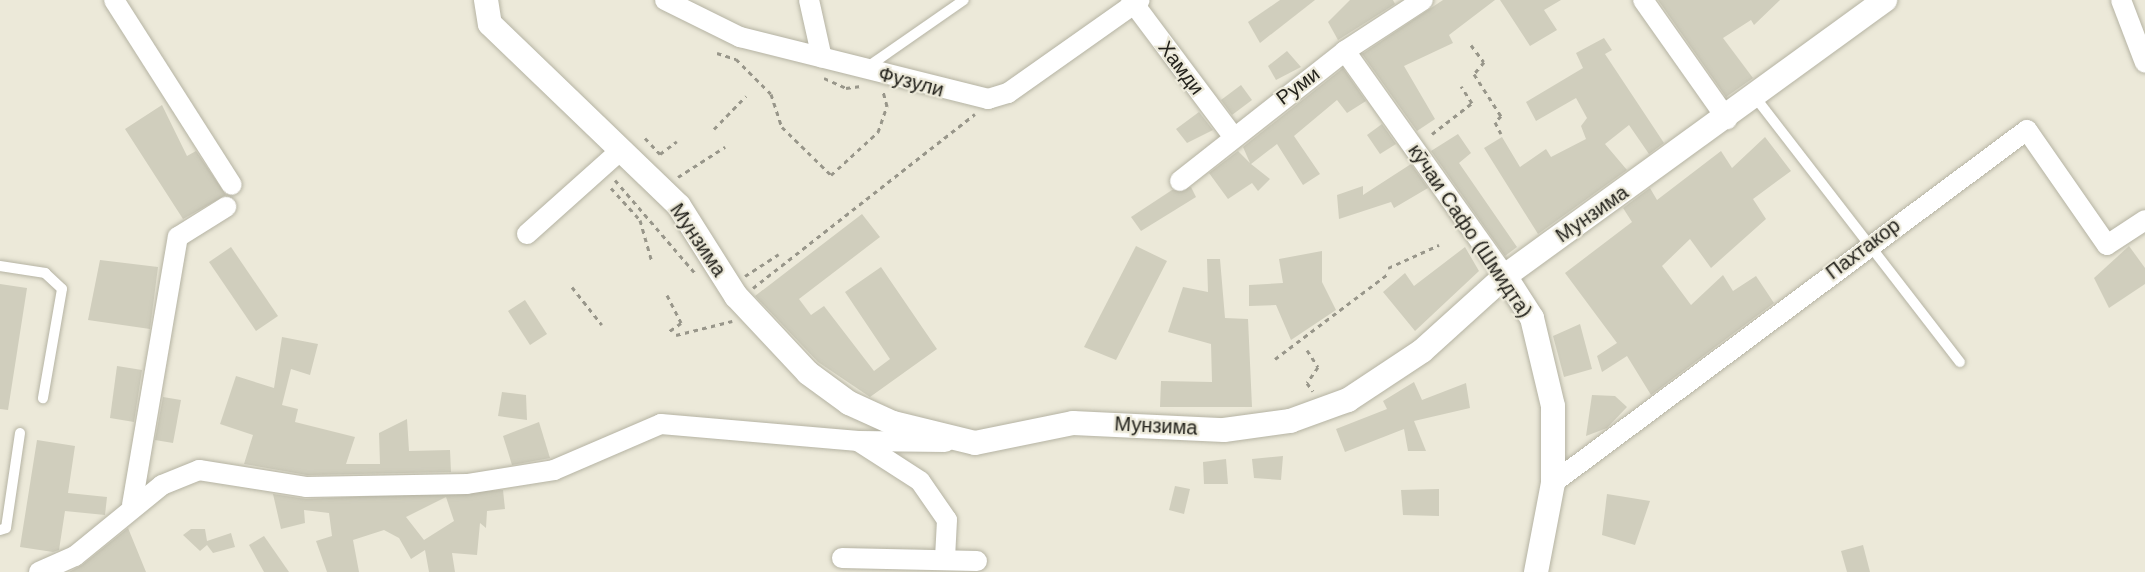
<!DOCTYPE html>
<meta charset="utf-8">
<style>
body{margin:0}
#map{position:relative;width:2145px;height:572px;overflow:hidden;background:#ece9d9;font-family:Helvetica,sans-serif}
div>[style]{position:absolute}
.building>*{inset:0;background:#d0cebd}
.path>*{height:3px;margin-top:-1.5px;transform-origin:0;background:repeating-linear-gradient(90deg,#98968a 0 4.5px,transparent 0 9px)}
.roads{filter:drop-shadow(0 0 2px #b5b3a3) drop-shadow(0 0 2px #b5b3a3)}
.service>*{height:10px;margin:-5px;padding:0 5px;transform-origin:5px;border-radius:5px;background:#fff}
.minor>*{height:20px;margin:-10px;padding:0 10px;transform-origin:10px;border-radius:10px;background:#fff}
.tertiary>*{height:24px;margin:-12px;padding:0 12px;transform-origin:12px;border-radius:12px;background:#fff}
span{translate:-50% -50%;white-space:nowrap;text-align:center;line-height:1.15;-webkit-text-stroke:4.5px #ece9d9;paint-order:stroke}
.street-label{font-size:20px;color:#23221c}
</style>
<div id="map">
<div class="building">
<div style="clip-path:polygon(1280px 0,1315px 0,1260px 43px,1248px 22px)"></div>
<div style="clip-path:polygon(1350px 0,1393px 0,1395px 4px,1338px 40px,1328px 22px)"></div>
<div style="clip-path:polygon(1443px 0,1495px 0,1449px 35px,1453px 43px,1404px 66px,1435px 119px,1417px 131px,1362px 54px)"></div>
<div style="clip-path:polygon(1500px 0,1561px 0,1544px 10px,1557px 30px,1530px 46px)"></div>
<div style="clip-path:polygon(1658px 0,1780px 0,1754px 25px,1751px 20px,1723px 38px,1753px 78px,1726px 97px)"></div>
<div style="clip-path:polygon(1604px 38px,1612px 50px,1605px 54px,1664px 143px,1649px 154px,1629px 125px,1605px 144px,1627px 170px,1538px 234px,1484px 148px,1502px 137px,1520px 167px,1546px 149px,1551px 157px,1586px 139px,1581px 126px,1587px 118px,1576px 98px,1536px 121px,1526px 102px,1583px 68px,1576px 53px)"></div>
<div style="clip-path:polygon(1287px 51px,1301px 67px,1276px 80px,1268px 66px)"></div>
<div style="clip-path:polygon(1343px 68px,1366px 101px,1347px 113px,1337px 100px,1294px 136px,1320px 174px,1303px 185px,1277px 144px,1251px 164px,1270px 179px,1258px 191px,1252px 183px,1228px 199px,1209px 173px,1238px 151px,1250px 163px,1243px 147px)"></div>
<div style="clip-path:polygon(1241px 85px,1252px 100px,1232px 115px,1221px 100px)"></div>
<div style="clip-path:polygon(162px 105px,187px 156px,196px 151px,226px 195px,183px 219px,125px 129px)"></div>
<div style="clip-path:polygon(1199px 112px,1213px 130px,1187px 143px,1176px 129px)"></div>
<div style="clip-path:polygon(1382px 124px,1396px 144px,1380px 154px,1367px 135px)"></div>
<div style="clip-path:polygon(1458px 134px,1471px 153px,1459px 163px,1517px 247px,1505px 256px,1431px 151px)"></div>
<div style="clip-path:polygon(1765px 137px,1791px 171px,1753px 199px,1766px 219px,1711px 268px,1690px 239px,1662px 266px,1691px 305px,1723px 275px,1733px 291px,1756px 276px,1774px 303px,1651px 395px,1627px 356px,1602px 372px,1597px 356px,1617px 343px,1565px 273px,1632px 222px,1623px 208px,1650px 188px,1657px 200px,1721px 151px,1732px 168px)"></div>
<div style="clip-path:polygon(1411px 164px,1428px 188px,1394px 208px,1391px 202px,1339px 219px,1337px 195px,1363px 186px,1363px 195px)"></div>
<div style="clip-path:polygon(1191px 187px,1196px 197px,1141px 231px,1131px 217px,1172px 190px)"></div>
<div style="clip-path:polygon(862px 214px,880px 237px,799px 299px,811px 315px,824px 306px,874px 371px,890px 359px,845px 292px,881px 267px,937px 349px,870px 397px,818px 362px,755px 296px)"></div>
<div style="clip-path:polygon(1136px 246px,1167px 261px,1116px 360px,1084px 347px)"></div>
<div style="clip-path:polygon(2129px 246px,2145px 268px,2145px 284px,2109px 308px,2094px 278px)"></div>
<div style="clip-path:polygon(231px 247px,278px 316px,256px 331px,209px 262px)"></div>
<div style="clip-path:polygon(1465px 247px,1479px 271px,1415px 331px,1383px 292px,1405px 273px,1414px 286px)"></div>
<div style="clip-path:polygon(1322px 251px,1322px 282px,1336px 310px,1291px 340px,1276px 305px,1249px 306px,1249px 285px,1283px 283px,1279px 259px)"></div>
<div style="clip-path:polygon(1207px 259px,1220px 259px,1225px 318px,1248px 319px,1252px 407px,1160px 407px,1161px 381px,1212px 382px,1211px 344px,1168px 332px,1183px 287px,1208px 292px)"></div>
<div style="clip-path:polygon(100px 260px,158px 267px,150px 329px,88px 320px)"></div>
<div style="clip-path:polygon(0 284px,27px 288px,8px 410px,0 409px)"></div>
<div style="clip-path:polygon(525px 300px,547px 334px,530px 345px,508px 311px)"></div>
<div style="clip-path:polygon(1580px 324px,1592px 369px,1564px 377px,1553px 336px)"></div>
<div style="clip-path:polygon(282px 337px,318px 344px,310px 375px,291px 369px,282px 405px,298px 409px,295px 422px,355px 437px,346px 464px,380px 464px,379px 433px,407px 419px,409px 451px,450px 450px,451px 472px,307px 475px,244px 464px,253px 435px,220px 424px,236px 376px,274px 388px)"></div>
<div style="clip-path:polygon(117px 366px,142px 370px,134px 422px,110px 418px)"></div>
<div style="clip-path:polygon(1414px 382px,1422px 400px,1466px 383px,1470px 408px,1414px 421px,1426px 451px,1408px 451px,1404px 429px,1345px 452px,1336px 429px,1387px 409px,1383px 401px)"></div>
<div style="clip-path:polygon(502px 392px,526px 395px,527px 420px,498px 416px)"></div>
<div style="clip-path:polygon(1592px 395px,1615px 396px,1627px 407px,1607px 428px,1586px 436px)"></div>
<div style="clip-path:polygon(163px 397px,181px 400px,173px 443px,155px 440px)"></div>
<div style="clip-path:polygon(539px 422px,550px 458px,512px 465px,503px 436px)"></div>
<div style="clip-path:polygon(37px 440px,75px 446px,68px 493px,107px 497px,105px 515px,65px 511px,59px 550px,53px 552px,20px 547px)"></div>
<div style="clip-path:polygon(1283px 456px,1281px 480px,1254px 478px,1252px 459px)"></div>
<div style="clip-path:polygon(1226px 459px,1228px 484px,1204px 484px,1203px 462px)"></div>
<div style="clip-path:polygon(1175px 486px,1190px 489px,1184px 514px,1169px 510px)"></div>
<div style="clip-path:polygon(1439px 489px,1439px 516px,1403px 515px,1401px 490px)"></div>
<div style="clip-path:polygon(evenodd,503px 490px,505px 509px,487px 511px,486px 528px,480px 523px,477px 555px,452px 553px,455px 572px,429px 572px,425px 550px,411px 559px,399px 538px,384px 530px,353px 540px,359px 572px,327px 572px,316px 541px,332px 536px,329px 513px,304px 510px,305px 523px,281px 529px,273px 494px,306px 499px,503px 490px,446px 497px,454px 521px,424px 540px,406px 517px,446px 497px)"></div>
<div style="clip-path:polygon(1607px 494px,1650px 501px,1635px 545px,1602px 535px)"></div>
<div style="clip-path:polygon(128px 528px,146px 572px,69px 572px,82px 565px)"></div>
<div style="clip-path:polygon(191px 529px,205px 529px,207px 541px,231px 533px,235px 547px,213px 553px,207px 545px,200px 551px,183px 535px)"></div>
<div style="clip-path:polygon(264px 536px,289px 572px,264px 572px,249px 545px)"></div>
<div style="clip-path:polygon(1863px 545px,1870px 572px,1847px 572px,1841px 551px)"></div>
</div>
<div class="path">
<div style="left:1471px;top:45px;width:21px;rotate:53deg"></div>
<div style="left:1484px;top:62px;width:16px;rotate:130deg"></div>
<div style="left:1474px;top:74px;width:50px;rotate:57.3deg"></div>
<div style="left:1501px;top:116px;width:8px;rotate:135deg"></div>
<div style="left:1495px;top:122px;width:13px;rotate:63deg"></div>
<div style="left:717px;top:53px;width:20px;rotate:18deg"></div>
<div style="left:736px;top:59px;width:49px;rotate:45deg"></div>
<div style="left:771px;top:94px;width:35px;rotate:72deg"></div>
<div style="left:782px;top:127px;width:69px;rotate:44.4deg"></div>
<div style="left:831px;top:175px;width:64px;rotate:-42.5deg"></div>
<div style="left:878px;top:132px;width:28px;rotate:-71deg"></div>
<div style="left:887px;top:106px;width:16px;rotate:-105deg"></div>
<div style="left:824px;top:78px;width:24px;rotate:24deg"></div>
<div style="left:846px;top:88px;width:15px;rotate:-8deg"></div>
<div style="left:714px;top:129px;width:46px;rotate:-45.9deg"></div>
<div style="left:1432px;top:134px;width:51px;rotate:-37.8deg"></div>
<div style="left:1472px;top:103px;width:20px;rotate:-123deg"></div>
<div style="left:645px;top:138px;width:22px;rotate:47deg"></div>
<div style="left:660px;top:154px;width:21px;rotate:-37deg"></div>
<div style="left:678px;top:177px;width:56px;rotate:-32.6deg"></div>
<div style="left:615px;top:180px;width:123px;rotate:49.3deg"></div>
<div style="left:611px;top:188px;width:43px;rotate:47.8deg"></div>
<div style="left:640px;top:220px;width:44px;rotate:74.1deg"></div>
<div style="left:1388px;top:268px;width:56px;rotate:-24.3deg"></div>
<div style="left:745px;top:276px;width:40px;rotate:-32.9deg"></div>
<div style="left:572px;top:287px;width:48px;rotate:51.7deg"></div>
<div style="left:753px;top:288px;width:282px;rotate:-38.1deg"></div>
<div style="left:667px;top:295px;width:31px;rotate:63deg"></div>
<div style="left:681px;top:323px;width:16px;rotate:145deg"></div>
<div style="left:676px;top:335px;width:58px;rotate:-14deg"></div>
<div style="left:1307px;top:350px;width:20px;rotate:57deg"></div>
<div style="left:1318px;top:367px;width:19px;rotate:125deg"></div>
<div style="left:1307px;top:383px;width:10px;rotate:53deg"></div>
<div style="left:1275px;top:359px;width:141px;rotate:-37deg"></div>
</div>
<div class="roads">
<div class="service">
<div style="left:866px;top:68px;width:119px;rotate:-34.8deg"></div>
<div style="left:1755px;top:97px;width:335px;rotate:52.3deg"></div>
<div style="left:0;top:266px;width:46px;rotate:8.8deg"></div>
<div style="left:45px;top:273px;width:23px;rotate:43deg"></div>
<div style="left:62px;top:289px;width:111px;rotate:99.9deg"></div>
<div style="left:0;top:530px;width:6px;rotate:-18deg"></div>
<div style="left:6px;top:528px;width:96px;rotate:-81.6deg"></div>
</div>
<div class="minor">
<div style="left:114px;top:0;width:219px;rotate:57.5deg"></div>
<div style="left:665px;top:0;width:84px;rotate:26.3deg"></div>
<div style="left:740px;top:37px;width:256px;rotate:14deg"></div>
<div style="left:988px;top:99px;width:21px;rotate:-17deg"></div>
<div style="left:1008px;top:93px;width:161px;rotate:-35.2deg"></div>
<div style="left:809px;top:0;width:59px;rotate:77.4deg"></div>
<div style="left:1131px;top:0;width:169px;rotate:53.2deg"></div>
<div style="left:1643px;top:0;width:146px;rotate:54.8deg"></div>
<div style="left:2121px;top:0;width:67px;rotate:69.1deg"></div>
<div style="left:1345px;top:51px;width:276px;rotate:54.6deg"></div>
<div style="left:1180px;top:181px;width:210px;rotate:-38.2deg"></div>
<div style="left:1345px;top:51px;width:93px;rotate:-33.2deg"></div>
<div style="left:527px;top:234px;width:127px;rotate:-41.8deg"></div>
<div style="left:858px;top:441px;width:74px;rotate:32.8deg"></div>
<div style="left:920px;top:481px;width:47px;rotate:55.3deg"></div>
<div style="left:947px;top:520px;width:37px;rotate:93deg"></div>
<div style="left:1553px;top:483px;width:591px;rotate:-36.68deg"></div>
<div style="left:2027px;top:130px;width:140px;rotate:55.2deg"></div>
<div style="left:2107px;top:245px;width:45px;rotate:-33.3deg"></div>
<div style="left:132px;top:505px;width:272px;rotate:-80.3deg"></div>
<div style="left:178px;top:237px;width:57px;rotate:-32deg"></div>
<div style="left:842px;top:558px;width:135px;rotate:1.3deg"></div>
<div style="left:39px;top:572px;width:39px;rotate:-24deg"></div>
<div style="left:75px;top:556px;width:112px;rotate:-39.2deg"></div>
<div style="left:162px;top:485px;width:40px;rotate:-22deg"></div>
<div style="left:199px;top:470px;width:108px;rotate:9deg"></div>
<div style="left:306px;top:487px;width:161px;rotate:-1.1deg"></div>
<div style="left:467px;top:484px;width:88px;rotate:-9.1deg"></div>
<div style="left:554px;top:470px;width:116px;rotate:-23.3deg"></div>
<div style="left:661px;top:424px;width:198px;rotate:4.9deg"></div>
<div style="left:858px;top:441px;width:87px;rotate:0.7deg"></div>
</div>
<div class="tertiary">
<div style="left:486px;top:0;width:24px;rotate:81deg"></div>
<div style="left:490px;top:24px;width:262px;rotate:43.9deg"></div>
<div style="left:679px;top:206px;width:107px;rotate:57.7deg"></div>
<div style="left:736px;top:296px;width:105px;rotate:46.9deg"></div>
<div style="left:808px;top:373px;width:51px;rotate:36.2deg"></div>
<div style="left:849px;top:403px;width:48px;rotate:24.4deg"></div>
<div style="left:893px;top:423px;width:84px;rotate:13.7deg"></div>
<div style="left:975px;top:443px;width:100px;rotate:-11.5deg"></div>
<div style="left:1073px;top:423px;width:151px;rotate:2.7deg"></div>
<div style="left:1224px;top:430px;width:67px;rotate:-7.8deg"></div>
<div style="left:1290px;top:421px;width:62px;rotate:-19.9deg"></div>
<div style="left:1348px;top:400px;width:89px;rotate:-33.5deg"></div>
<div style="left:1422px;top:351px;width:112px;rotate:-42.1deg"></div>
<div style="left:1505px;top:276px;width:470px;rotate:-36deg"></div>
<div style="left:1505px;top:276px;width:50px;rotate:57.3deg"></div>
<div style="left:1532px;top:318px;width:90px;rotate:76.6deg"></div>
<div style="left:1553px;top:406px;width:77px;rotate:90deg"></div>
<div style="left:1553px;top:483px;width:91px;rotate:100.8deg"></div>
</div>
</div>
<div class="street-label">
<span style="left:1181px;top:68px;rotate:53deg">Хамди</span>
<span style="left:911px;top:82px;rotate:15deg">Фузули</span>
<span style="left:1298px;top:86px;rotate:-37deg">Руми</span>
<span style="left:1592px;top:214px;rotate:-35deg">Мунзима</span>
<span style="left:1470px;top:231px;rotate:56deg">кӯчаи Сафо (Шмидта)</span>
<span style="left:698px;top:240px;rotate:56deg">Мунзима</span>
<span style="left:1863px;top:249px;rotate:-37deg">Пахтакор</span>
<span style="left:1156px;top:426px;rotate:3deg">Мунзима</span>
</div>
</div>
